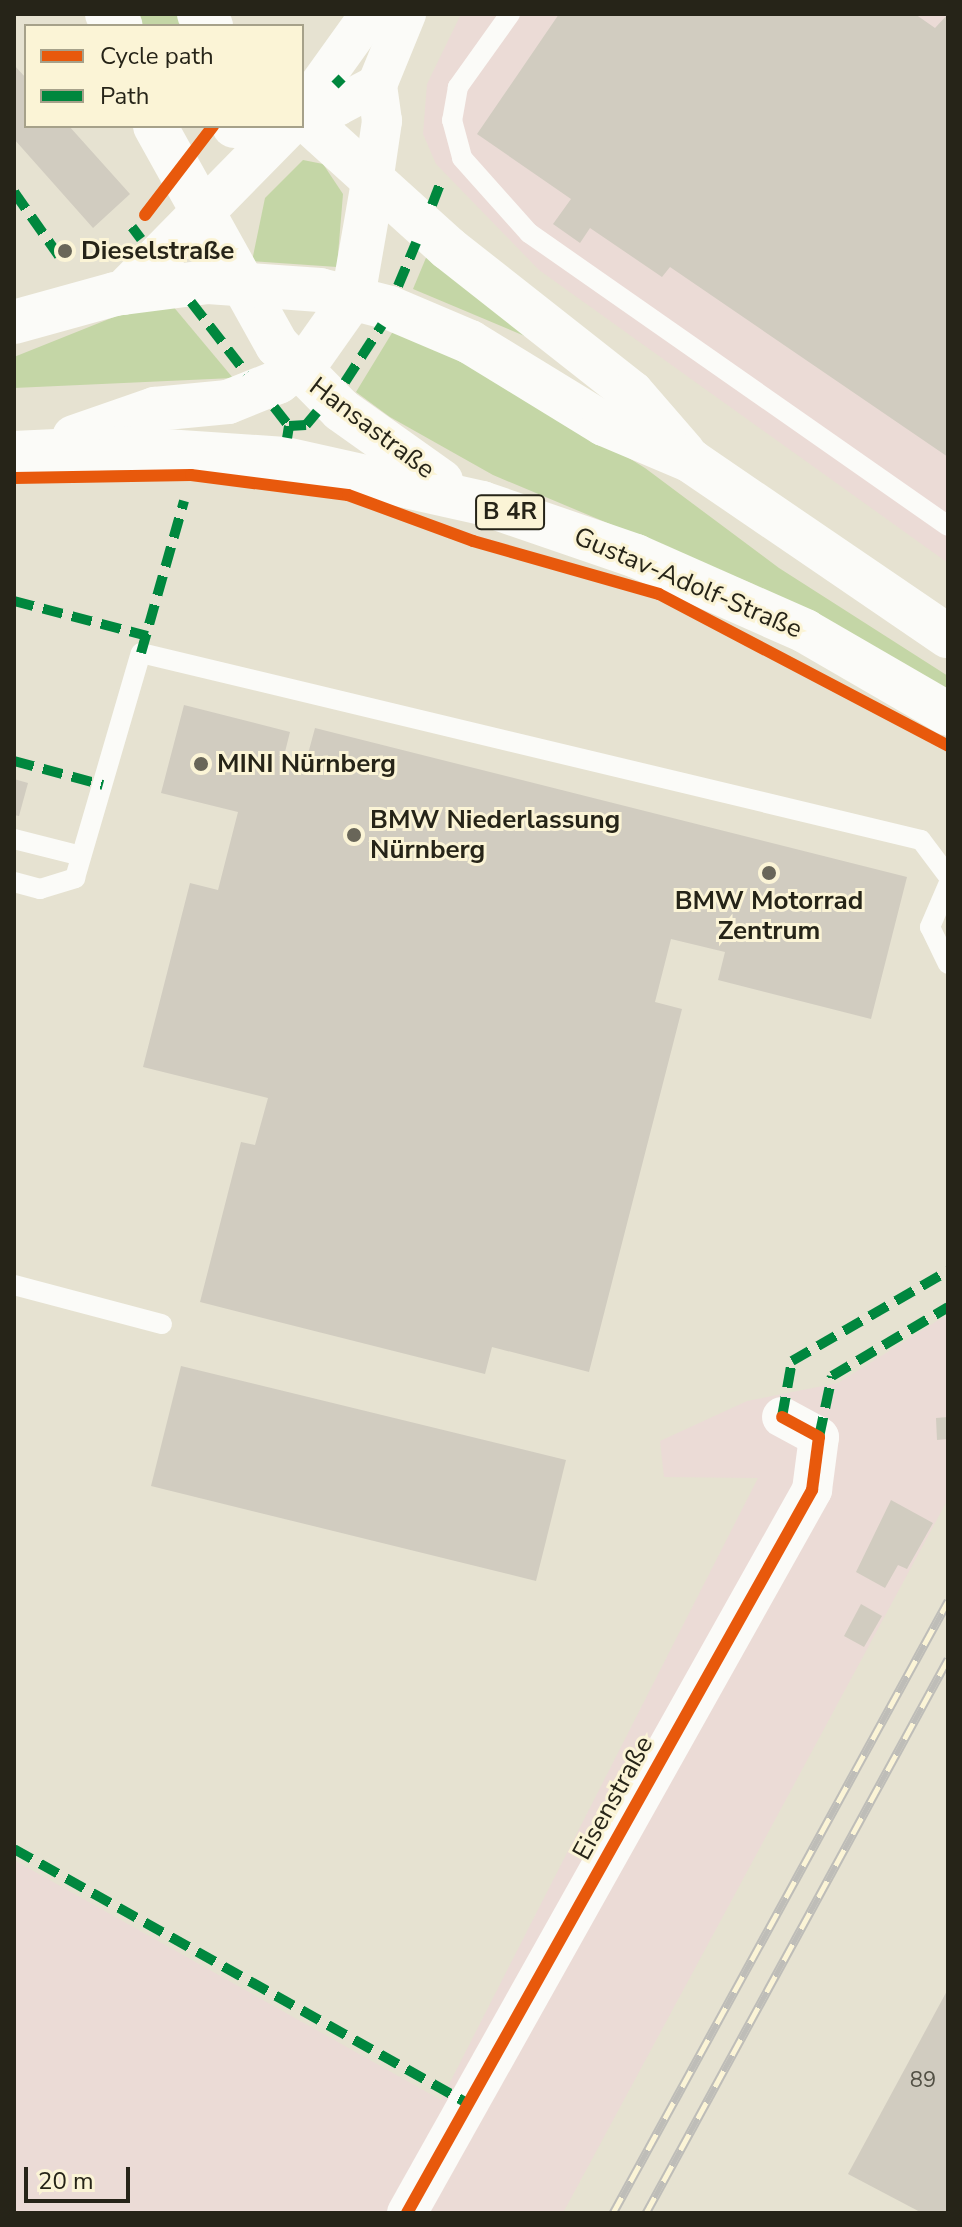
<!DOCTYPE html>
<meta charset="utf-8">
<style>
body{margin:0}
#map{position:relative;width:962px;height:2227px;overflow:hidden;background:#e6e2d1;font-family:"Nunito Sans",sans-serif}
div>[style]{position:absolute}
.industrial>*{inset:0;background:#ebdbd6}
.green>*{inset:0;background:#c4d6a6}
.building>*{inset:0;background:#d1ccc0}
.service>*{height:20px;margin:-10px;padding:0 10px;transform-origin:10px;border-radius:10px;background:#fbfbf8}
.minor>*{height:40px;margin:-20px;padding:0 20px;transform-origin:20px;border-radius:20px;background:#fbfbf8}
.primary>*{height:44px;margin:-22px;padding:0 22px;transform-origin:22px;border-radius:22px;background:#fbfbf8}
.rail>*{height:9px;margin-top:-4.5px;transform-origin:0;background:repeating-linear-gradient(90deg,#fbf4d6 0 18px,#bebdb8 0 36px);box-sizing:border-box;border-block:2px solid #bebdb8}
.quiet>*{height:10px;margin-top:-5px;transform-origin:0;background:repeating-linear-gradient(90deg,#00873e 0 20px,transparent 0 30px)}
.cycleway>*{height:12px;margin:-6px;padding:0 6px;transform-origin:6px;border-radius:6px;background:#e8590c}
.dots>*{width:22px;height:22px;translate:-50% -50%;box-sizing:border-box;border:4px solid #fbf4d6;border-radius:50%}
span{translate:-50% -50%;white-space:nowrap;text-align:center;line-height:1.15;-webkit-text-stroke:6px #fbf4d6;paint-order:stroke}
.number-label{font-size:22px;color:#525044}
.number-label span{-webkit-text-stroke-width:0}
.shield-label span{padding:2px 6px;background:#fbf4d6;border:2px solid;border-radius:6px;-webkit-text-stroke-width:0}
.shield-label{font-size:24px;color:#262418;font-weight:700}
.poi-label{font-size:26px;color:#262418;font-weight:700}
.left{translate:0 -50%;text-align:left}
.street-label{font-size:26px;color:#262418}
.frame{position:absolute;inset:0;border:16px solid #262418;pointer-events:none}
.legend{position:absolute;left:24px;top:24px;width:280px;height:104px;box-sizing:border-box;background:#fbf4d6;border:2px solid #a6a18a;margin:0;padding:10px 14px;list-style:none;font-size:24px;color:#262418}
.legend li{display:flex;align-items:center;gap:16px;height:40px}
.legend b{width:40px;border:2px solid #a6a18a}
.scale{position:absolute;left:24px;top:2167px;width:106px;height:36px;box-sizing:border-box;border:4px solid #262418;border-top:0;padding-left:10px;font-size:24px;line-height:28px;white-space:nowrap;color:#262418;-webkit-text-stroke:6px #fbf4d6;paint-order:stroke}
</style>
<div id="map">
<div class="industrial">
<div style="clip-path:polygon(461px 14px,948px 14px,948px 563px,539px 270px,436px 164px,423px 134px,427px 84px)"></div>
<div style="clip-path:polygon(948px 1314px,948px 1499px,563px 2213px,14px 2213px,14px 1860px,441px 2100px,758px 1478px,664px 1477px,660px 1441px,747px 1401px,838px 1383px)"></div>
</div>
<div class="green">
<div style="clip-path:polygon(128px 14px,175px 14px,187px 26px,138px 26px)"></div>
<div style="clip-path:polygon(303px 160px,323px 164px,343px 194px,337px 267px,252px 261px,265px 198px)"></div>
<div style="clip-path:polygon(428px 253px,527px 337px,413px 289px)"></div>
<div style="clip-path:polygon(172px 305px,233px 378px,14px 388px,14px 357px,124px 313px)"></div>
<div style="clip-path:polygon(395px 328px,526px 394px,645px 468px,779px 568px,948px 676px,948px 690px,753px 584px,493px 475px,390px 417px,356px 392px)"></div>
</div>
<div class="building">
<div style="clip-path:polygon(559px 14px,915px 14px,935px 28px,948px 14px,948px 457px,670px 267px,662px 277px,590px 228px,580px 243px,553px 224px,571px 199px,477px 134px)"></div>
<div style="clip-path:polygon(14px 65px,26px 78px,26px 126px,69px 126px,130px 194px,93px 228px,14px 139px)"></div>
<div style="clip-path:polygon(184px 705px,290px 732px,283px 760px,305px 765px,315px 728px,907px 877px,871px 1019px,718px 980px,725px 952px,671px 939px,655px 1002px,682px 1009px,589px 1372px,492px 1347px,485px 1374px,200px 1302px,241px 1142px,255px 1145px,268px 1098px,143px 1067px,190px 883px,218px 890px,238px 812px,161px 793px)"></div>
<div style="clip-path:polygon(14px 779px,28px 783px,19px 816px,14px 815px)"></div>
<div style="clip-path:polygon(181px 1366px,566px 1460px,536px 1581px,151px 1486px)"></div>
<div style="clip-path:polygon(948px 1417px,948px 1439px,937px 1440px,936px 1418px)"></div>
<div style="clip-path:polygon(891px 1500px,933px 1523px,907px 1569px,898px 1565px,885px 1588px,856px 1572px)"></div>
<div style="clip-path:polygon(861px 1604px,882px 1616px,864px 1647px,844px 1636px)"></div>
<div style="clip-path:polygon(948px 1989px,948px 2213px,922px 2213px,848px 2174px)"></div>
</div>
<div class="service">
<div style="left:510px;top:14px;width:90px;rotate:125.5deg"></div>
<div style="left:458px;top:87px;width:34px;rotate:100deg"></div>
<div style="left:452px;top:120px;width:39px;rotate:75deg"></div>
<div style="left:462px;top:158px;width:101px;rotate:48.2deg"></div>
<div style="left:529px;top:233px;width:511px;rotate:34.96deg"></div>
<div style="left:14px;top:839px;width:69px;rotate:14.2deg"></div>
<div style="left:14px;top:882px;width:27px;rotate:15deg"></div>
<div style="left:40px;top:889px;width:37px;rotate:-17deg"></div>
<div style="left:75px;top:878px;width:234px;rotate:-73.7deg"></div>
<div style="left:141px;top:653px;width:802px;rotate:13.48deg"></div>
<div style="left:921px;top:840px;width:45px;rotate:53.1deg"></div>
<div style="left:948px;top:885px;width:46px;rotate:113.2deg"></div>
<div style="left:930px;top:927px;width:41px;rotate:64.1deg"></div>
<div style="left:14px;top:1285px;width:153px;rotate:14.8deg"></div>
</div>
<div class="minor">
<div style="left:302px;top:109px;width:117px;rotate:-54.4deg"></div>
<div style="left:302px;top:113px;width:36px;rotate:-11deg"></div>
<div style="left:337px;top:106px;width:45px;rotate:-27.7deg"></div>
<div style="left:373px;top:182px;width:62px;rotate:-81.6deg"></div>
<div style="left:382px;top:121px;width:36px;rotate:-98deg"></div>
<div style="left:377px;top:85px;width:77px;rotate:-67.8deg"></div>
<div style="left:407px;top:2213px;width:829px;rotate:-60.74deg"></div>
<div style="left:812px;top:1490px;width:53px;rotate:-82.5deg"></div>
<div style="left:819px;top:1437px;width:42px;rotate:-151.6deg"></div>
</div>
<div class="primary">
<div style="left:107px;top:14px;width:18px;rotate:41deg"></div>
<div style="left:199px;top:14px;width:17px;rotate:45deg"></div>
<div style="left:302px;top:116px;width:197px;rotate:42.1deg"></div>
<div style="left:448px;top:248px;width:234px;rotate:38.2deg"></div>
<div style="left:632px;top:393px;width:79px;rotate:49.1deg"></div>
<div style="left:155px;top:126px;width:251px;rotate:60.9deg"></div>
<div style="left:277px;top:345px;width:91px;rotate:45.4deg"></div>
<div style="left:341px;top:410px;width:123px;rotate:35.4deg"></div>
<div style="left:234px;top:126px;width:26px"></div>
<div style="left:123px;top:293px;width:234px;rotate:-45.5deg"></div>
<div style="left:14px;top:322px;width:105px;rotate:-15.5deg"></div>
<div style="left:115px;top:294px;width:94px;rotate:-7.4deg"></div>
<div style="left:208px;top:282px;width:112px;rotate:4.1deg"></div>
<div style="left:320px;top:290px;width:72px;rotate:14.4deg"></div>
<div style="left:390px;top:308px;width:87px;rotate:23deg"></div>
<div style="left:470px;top:342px;width:157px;rotate:31.5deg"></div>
<div style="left:604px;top:424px;width:95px;rotate:23deg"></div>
<div style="left:691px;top:461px;width:311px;rotate:34.3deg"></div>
<div style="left:74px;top:437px;width:86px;rotate:-19.1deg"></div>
<div style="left:155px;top:409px;width:73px;rotate:-5.5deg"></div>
<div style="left:228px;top:402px;width:54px;rotate:-21.8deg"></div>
<div style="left:278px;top:382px;width:40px;rotate:-37deg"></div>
<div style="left:310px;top:358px;width:75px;rotate:-54.8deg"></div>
<div style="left:353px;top:297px;width:117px;rotate:-80.1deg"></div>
<div style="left:14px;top:453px;width:106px;rotate:-2.7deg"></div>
<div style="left:120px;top:448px;width:165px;rotate:3.8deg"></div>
<div style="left:285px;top:459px;width:202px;rotate:12.6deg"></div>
<div style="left:482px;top:503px;width:163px;rotate:19deg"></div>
<div style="left:636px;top:556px;width:185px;rotate:23.9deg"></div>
<div style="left:805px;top:631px;width:165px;rotate:30.1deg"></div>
</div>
<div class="rail">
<div style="left:613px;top:2213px;width:698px;rotate:-61.3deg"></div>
<div style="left:646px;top:2213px;width:631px;rotate:-61.4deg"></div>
</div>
<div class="quiet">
<div style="left:335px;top:78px;width:10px;rotate:45deg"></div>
<div style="left:14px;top:192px;width:78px;rotate:54.9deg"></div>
<div style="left:432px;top:205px;width:22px;rotate:-69deg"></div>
<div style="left:132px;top:227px;width:15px;rotate:53deg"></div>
<div style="left:398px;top:286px;width:47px;rotate:-67.3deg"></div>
<div style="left:191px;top:302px;width:90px;rotate:52.2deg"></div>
<div style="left:345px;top:382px;width:68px;rotate:-57deg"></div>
<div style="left:274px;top:407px;width:24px;rotate:52deg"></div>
<div style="left:289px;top:426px;width:12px;rotate:99deg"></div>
<div style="left:289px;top:426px;width:17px;rotate:-3deg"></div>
<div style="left:306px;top:425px;width:17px;rotate:-50deg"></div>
<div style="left:14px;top:601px;width:138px;rotate:14.7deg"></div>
<div style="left:141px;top:653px;width:158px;rotate:-74.2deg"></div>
<div style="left:14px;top:761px;width:92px;rotate:15.1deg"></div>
<div style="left:782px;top:1417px;width:57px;rotate:-79.9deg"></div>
<div style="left:792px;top:1361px;width:180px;rotate:-30deg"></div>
<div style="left:819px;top:1437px;width:62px;rotate:-78deg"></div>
<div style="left:832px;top:1376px;width:135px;rotate:-30.7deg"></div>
<div style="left:14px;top:1849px;width:519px;rotate:29.28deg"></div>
</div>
<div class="cycleway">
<div style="left:145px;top:215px;width:112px;rotate:-52.6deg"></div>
<div style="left:14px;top:478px;width:177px;rotate:-1deg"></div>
<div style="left:191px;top:475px;width:158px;rotate:7.3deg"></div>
<div style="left:348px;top:495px;width:133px;rotate:20.2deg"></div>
<div style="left:473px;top:541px;width:193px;rotate:15.9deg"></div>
<div style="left:659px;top:594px;width:327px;rotate:27.7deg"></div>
<div style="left:407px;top:2213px;width:829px;rotate:-60.74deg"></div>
<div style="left:812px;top:1490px;width:53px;rotate:-82.5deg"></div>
<div style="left:819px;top:1437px;width:42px;rotate:-151.6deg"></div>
</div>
<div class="dots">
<div style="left:65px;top:251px;background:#696659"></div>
<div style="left:201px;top:764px;background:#696659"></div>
<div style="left:354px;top:835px;background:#696659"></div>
<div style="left:769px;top:873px;background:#696659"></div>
</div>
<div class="number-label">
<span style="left:923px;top:2081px">89</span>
</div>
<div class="shield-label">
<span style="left:510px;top:512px">B 4R</span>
</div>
<div class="poi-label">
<span class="left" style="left:81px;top:251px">Dieselstraße</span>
<span class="left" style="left:217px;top:764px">MINI Nürnberg</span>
<span class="left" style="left:370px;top:835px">BMW Niederlassung<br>Nürnberg</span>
<span style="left:769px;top:916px">BMW Motorrad<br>Zentrum</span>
</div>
<div class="street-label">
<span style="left:372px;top:428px;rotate:37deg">Hansastraße</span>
<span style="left:688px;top:583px;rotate:23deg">Gustav-Adolf-Straße</span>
<span style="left:613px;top:1798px;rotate:-61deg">Eisenstraße</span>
</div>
<div class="frame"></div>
<ul class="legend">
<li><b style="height:10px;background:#e8590c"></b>Cycle path</li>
<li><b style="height:10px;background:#00873e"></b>Path</li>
</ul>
<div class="scale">20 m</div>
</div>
